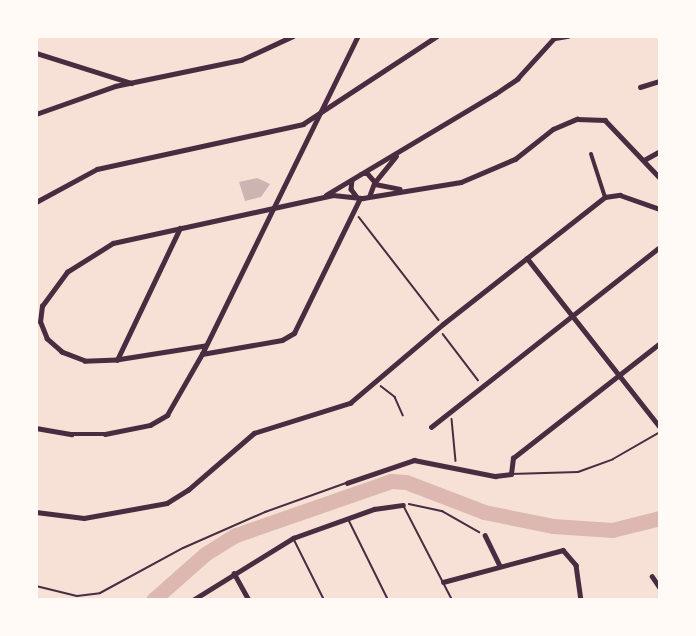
<!DOCTYPE html>
<style>
body{margin:0}
#map{position:relative;width:696px;height:636px;overflow:hidden;background:#f7e1d7;font-family:"Open Sans",sans-serif}
div>[style]{position:absolute}
.river>*{height:15px;margin:-7.5px;padding:0 7.5px;transform-origin:7.5px;border-radius:7.5px;background:#dcb8b0}
.building>*{inset:0;background:#ccb4b1}
.path>*{height:1.5px;margin:-0.75px;padding:0 0.75px;transform-origin:0.75px;border-radius:0.75px;background:#4a2c40}
.service>*{height:2px;margin:-1px;padding:0 1px;transform-origin:1px;border-radius:1px;background:#4a2c40}
.pedestrian>*{height:4px;margin:-2px;padding:0 2px;transform-origin:2px;border-radius:2px;background:#4a2c40}
.minor>*{height:4.5px;margin:-2.25px;padding:0 2.25px;transform-origin:2.25px;border-radius:2.25px;background:#4a2c40}
span{translate:-50% -50%;white-space:nowrap;text-align:center;line-height:1.15;-webkit-text-stroke:4.5px #fffaf5;paint-order:stroke}
.frame{position:absolute;inset:0;border:38px solid #fffaf5;pointer-events:none}
</style>
<div id="map">
<div class="river">
<div style="left:153px;top:600px;width:69px;rotate:-41.5deg"></div>
<div style="left:205px;top:554px;width:36px;rotate:-32deg"></div>
<div style="left:236px;top:535px;width:164px;rotate:-19.2deg"></div>
<div style="left:391px;top:481px;width:15px;rotate:4deg"></div>
<div style="left:406px;top:482px;width:84px;rotate:21deg"></div>
<div style="left:484px;top:512px;width:70px;rotate:11.5deg"></div>
<div style="left:553px;top:526px;width:59px;rotate:3.9deg"></div>
<div style="left:612px;top:530px;width:49px;rotate:-14deg"></div>
</div>
<div class="building">
<div style="clip-path:polygon(257px 178px,270px 184px,261px 197px,245px 201px,239px 182px)"></div>
</div>
<div class="path">
<div style="left:359px;top:217px;width:130px;rotate:52.2deg"></div>
<div style="left:443px;top:334px;width:58px;rotate:52.7deg"></div>
<div style="left:381px;top:386px;width:18px;rotate:38deg"></div>
<div style="left:395px;top:397px;width:20px;rotate:66deg"></div>
<div style="left:452px;top:419px;width:42px;rotate:84.6deg"></div>
<div style="left:409px;top:504px;width:34px;rotate:12deg"></div>
<div style="left:442px;top:511px;width:43px;rotate:29.6deg"></div>
</div>
<div class="service">
<div style="left:511px;top:474px;width:67px;rotate:-1.7deg"></div>
<div style="left:578px;top:472px;width:37px;rotate:-20deg"></div>
<div style="left:613px;top:459px;width:54px;rotate:-29.9deg"></div>
<div style="left:404px;top:507px;width:105px;rotate:62.7deg"></div>
<div style="left:348px;top:519px;width:90px;rotate:63.7deg"></div>
<div style="left:293px;top:538px;width:69px;rotate:63.4deg"></div>
<div style="left:36px;top:586px;width:42px;rotate:13.7deg"></div>
<div style="left:77px;top:596px;width:23px;rotate:-7deg"></div>
<div style="left:100px;top:593px;width:94px;rotate:-28.5deg"></div>
<div style="left:183px;top:548px;width:90px;rotate:-23.7deg"></div>
<div style="left:265px;top:512px;width:86px;rotate:-19.7deg"></div>
</div>
<div class="pedestrian">
<div style="left:591px;top:154px;width:45px;rotate:72deg"></div>
</div>
<div class="minor">
<div style="left:555px;top:38px;width:13px;rotate:-9deg"></div>
<div style="left:36px;top:53px;width:100px;rotate:17.5deg"></div>
<div style="left:640px;top:87px;width:21px;rotate:-17deg"></div>
<div style="left:36px;top:114px;width:84px;rotate:-19.5deg"></div>
<div style="left:115px;top:86px;width:129px;rotate:-11.7deg"></div>
<div style="left:241px;top:60px;width:57px;rotate:-24.8deg"></div>
<div style="left:644px;top:160px;width:18px;rotate:-29deg"></div>
<div style="left:361px;top:174px;width:7px"></div>
<div style="left:368px;top:174px;width:11px;rotate:49deg"></div>
<div style="left:375px;top:182px;width:15px;rotate:110deg"></div>
<div style="left:352px;top:180px;width:9px;rotate:96deg"></div>
<div style="left:351px;top:189px;width:9px;rotate:54deg"></div>
<div style="left:375px;top:182px;width:33px;rotate:-51deg"></div>
<div style="left:375px;top:184px;width:25px;rotate:11deg"></div>
<div style="left:326px;top:195px;width:197px;rotate:-30.9deg"></div>
<div style="left:495px;top:94px;width:27px;rotate:-34deg"></div>
<div style="left:517px;top:79px;width:58px;rotate:-47.8deg"></div>
<div style="left:36px;top:202px;width:69px;rotate:-28.4deg"></div>
<div style="left:97px;top:169px;width:211px;rotate:-12.3deg"></div>
<div style="left:303px;top:124px;width:160px;rotate:-33.3deg"></div>
<div style="left:527px;top:258px;width:215px;rotate:51.8deg"></div>
<div style="left:205px;top:346px;width:89px;rotate:171deg"></div>
<div style="left:117px;top:360px;width:32px;rotate:178deg"></div>
<div style="left:85px;top:361px;width:25px;rotate:-159deg"></div>
<div style="left:62px;top:352px;width:20px;rotate:-139deg"></div>
<div style="left:47px;top:339px;width:18px;rotate:-112deg"></div>
<div style="left:40px;top:322px;width:16px;rotate:-83deg"></div>
<div style="left:42px;top:306px;width:42px;rotate:-53.7deg"></div>
<div style="left:67px;top:272px;width:54px;rotate:-32.2deg"></div>
<div style="left:113px;top:243px;width:225px;rotate:-12.3deg"></div>
<div style="left:333px;top:195px;width:30px;rotate:6deg"></div>
<div style="left:363px;top:198px;width:99px;rotate:-9.3deg"></div>
<div style="left:461px;top:182px;width:59px;rotate:-23.1deg"></div>
<div style="left:515px;top:159px;width:48px;rotate:-38.3deg"></div>
<div style="left:553px;top:129px;width:26px;rotate:-23deg"></div>
<div style="left:577px;top:119px;width:28px;rotate:2deg"></div>
<div style="left:605px;top:120px;width:80px;rotate:46.5deg"></div>
<div style="left:202px;top:354px;width:81px;rotate:-9.9deg"></div>
<div style="left:282px;top:340px;width:14px;rotate:-30deg"></div>
<div style="left:294px;top:333px;width:150px;rotate:-63.9deg"></div>
<div style="left:117px;top:360px;width:146px;rotate:-64.5deg"></div>
<div style="left:431px;top:427px;width:291px;rotate:-38.2deg"></div>
<div style="left:36px;top:428px;width:36px;rotate:10deg"></div>
<div style="left:71px;top:434px;width:34px"></div>
<div style="left:105px;top:434px;width:46px;rotate:-11.3deg"></div>
<div style="left:150px;top:425px;width:20px;rotate:-30deg"></div>
<div style="left:167px;top:415px;width:70px;rotate:-60.2deg"></div>
<div style="left:202px;top:354px;width:354px;rotate:-63.9deg"></div>
<div style="left:347px;top:483px;width:71px;rotate:-18.9deg"></div>
<div style="left:414px;top:460px;width:83px;rotate:11.2deg"></div>
<div style="left:495px;top:476px;width:16px;rotate:-7deg"></div>
<div style="left:511px;top:474px;width:16px;rotate:-83deg"></div>
<div style="left:513px;top:458px;width:187px;rotate:-38deg"></div>
<div style="left:36px;top:512px;width:48px;rotate:7.1deg"></div>
<div style="left:84px;top:518px;width:84px;rotate:-10.2deg"></div>
<div style="left:167px;top:503px;width:25px;rotate:-32deg"></div>
<div style="left:188px;top:490px;width:87px;rotate:-40.8deg"></div>
<div style="left:254px;top:433px;width:101px;rotate:-17.4deg"></div>
<div style="left:350px;top:403px;width:122px;rotate:-40.3deg"></div>
<div style="left:443px;top:324px;width:206px;rotate:-38.1deg"></div>
<div style="left:605px;top:197px;width:15px;rotate:-8deg"></div>
<div style="left:620px;top:195px;width:42px;rotate:19.3deg"></div>
<div style="left:485px;top:535px;width:34px;rotate:64deg"></div>
<div style="left:234px;top:573px;width:31px;rotate:61deg"></div>
<div style="left:652px;top:576px;width:14px;rotate:56deg"></div>
<div style="left:443px;top:582px;width:124px;rotate:-14.9deg"></div>
<div style="left:563px;top:550px;width:20px;rotate:49deg"></div>
<div style="left:576px;top:565px;width:35px;rotate:82deg"></div>
<div style="left:193px;top:600px;width:118px;rotate:-31.8deg"></div>
<div style="left:293px;top:538px;width:86px;rotate:-19.7deg"></div>
<div style="left:374px;top:509px;width:29px;rotate:-8deg"></div>
</div>
<div class="frame"></div>
</div>
